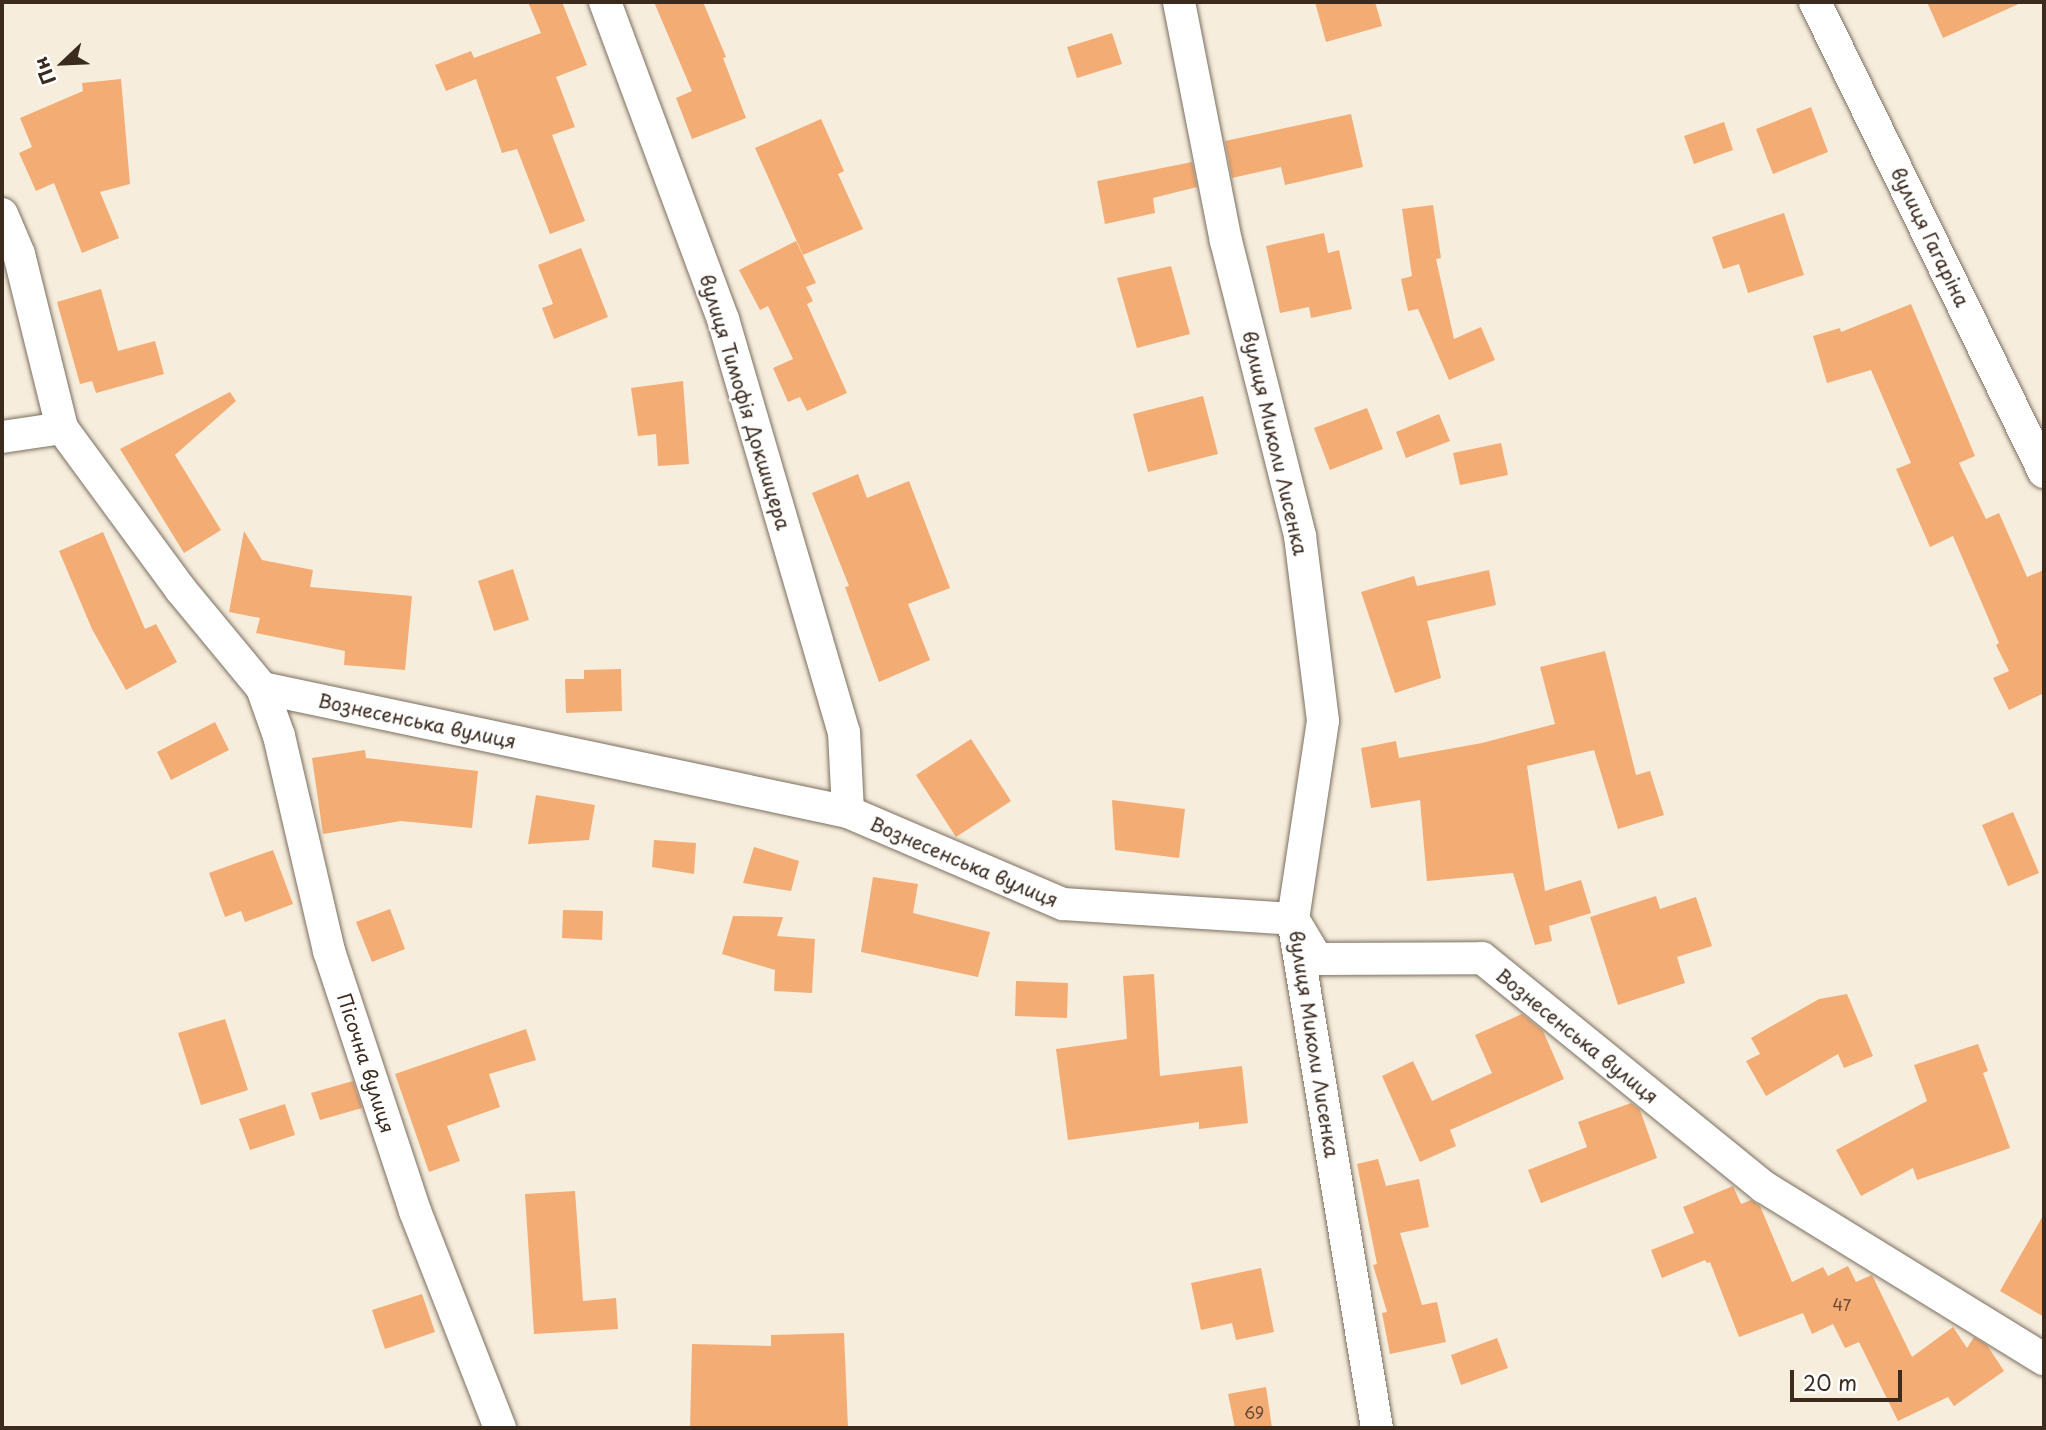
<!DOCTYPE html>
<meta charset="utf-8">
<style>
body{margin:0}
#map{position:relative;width:2046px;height:1430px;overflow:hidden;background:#f6eddc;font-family:"Playpen Sans",sans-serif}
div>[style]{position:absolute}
.building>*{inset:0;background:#f4ac75}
.roads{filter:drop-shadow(0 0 2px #7c6e60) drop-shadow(0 0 2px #7c6e60)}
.street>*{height:32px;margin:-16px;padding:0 16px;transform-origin:16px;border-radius:16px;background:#fff}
span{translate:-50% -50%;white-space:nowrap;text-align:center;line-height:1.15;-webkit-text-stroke:5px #fff;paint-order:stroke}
.number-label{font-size:16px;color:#694a34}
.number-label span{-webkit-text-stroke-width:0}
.street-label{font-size:19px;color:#3b2a1e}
.frame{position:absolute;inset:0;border:4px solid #3b2a1e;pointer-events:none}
.north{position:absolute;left:28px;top:28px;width:70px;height:70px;-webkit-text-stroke:5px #fff;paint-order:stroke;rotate:247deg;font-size:19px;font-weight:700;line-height:28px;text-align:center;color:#3b2a1e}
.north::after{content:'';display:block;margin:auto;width:24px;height:32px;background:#3b2a1e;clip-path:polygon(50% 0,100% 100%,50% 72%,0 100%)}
.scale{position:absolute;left:1790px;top:1370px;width:112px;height:32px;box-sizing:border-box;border:4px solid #3b2a1e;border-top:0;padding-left:9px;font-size:21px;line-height:24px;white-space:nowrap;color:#3b2a1e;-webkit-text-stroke:5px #fff;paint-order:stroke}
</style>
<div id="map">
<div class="building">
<div style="clip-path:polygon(528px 2px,562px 2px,587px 65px,556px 77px,575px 127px,552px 135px,585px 221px,550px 234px,517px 149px,502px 153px,476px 79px,446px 91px,435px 65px,471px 51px,474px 58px,541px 33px)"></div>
<div style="clip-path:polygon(654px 2px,703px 2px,726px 57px,723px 58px,746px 118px,692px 139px,676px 98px,692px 91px)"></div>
<div style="clip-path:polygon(1315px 2px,1375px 2px,1382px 26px,1326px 42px)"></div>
<div style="clip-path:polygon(1927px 2px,2023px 2px,1943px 38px)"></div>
<div style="clip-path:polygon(1112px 33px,1122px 64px,1077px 78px,1067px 47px)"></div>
<div style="clip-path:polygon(121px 79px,130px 184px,100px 192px,119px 238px,82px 253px,54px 183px,36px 191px,19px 153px,32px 147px,20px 118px,83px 91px,82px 83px)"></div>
<div style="clip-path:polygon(1811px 107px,1828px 152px,1773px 174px,1756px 129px)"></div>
<div style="clip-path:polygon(1351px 114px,1363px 167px,1285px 185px,1281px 167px,1232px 178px,1225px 141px)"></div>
<div style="clip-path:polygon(821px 119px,844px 171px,838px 174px,863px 229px,803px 255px,755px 148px)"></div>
<div style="clip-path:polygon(1724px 122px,1733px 150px,1694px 164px,1684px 136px)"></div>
<div style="clip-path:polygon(1192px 162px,1197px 187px,1153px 198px,1155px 213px,1105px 224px,1097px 181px)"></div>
<div style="clip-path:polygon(1433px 205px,1441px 258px,1436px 259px,1454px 339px,1481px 327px,1495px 360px,1449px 380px,1418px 309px,1408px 311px,1401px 279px,1412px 276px,1402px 209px)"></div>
<div style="clip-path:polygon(1784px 213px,1804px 275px,1748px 293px,1739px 264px,1723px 269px,1712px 237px)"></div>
<div style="clip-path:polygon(1324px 233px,1328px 253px,1339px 250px,1352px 309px,1311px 318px,1309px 307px,1280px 313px,1266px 246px)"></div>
<div style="clip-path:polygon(796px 241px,816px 283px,806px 287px,813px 301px,807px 304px,847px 393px,807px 411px,800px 397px,788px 402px,773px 368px,793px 359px,768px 306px,760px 310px,739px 270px)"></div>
<div style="clip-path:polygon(581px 248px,608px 317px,554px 339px,542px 308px,553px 304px,538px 265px)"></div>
<div style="clip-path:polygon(1171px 266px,1190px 334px,1137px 348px,1117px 278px)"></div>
<div style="clip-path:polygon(101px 289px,118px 351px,155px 341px,164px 374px,96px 393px,92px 381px,80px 384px,57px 302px)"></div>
<div style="clip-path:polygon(1911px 304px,1975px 456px,1959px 463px,1986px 519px,1999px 513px,2027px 577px,2044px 570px,2044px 693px,2009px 710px,1993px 678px,2009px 671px,1996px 645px,1999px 643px,1953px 536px,1930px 547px,1896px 469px,1911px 463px,1871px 370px,1827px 383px,1813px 336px,1840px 328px,1841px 332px)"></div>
<div style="clip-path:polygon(683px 381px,689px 464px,658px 466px,656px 434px,638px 436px,631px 388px)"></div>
<div style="clip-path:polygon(230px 392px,236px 401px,175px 455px,221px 530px,184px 553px,120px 449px)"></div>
<div style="clip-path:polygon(1203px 396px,1218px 454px,1148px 472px,1133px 414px)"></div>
<div style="clip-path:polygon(1367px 408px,1383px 449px,1330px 470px,1314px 428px)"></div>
<div style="clip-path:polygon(1439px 414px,1450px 441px,1406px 458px,1396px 432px)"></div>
<div style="clip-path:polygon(1501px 443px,1508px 475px,1460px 485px,1453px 453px)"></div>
<div style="clip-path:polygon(858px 474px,867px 498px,909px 481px,950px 588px,908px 604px,930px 660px,879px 682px,845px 587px,849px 586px,812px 493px)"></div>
<div style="clip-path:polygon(244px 531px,262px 560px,313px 570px,310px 587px,412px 596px,405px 670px,344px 665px,345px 651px,256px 633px,260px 618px,229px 612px)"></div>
<div style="clip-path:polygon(103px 532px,145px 629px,156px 624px,177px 662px,126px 690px,92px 629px,59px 551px)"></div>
<div style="clip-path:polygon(513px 569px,529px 620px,494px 631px,478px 581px)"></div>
<div style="clip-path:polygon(1489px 570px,1496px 605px,1427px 621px,1441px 678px,1395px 693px,1361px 592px,1414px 576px,1417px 586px)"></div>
<div style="clip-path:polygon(1605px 651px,1636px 775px,1650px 771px,1664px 815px,1618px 829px,1594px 750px,1527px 766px,1545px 891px,1581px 880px,1591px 913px,1549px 926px,1552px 941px,1535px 945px,1513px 873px,1427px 881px,1420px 800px,1371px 808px,1361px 748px,1396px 741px,1399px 758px,1482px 743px,1555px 724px,1540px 667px)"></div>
<div style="clip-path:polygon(621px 669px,622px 711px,566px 713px,565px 679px,584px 679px,584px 670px)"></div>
<div style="clip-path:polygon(215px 722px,229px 750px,171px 780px,157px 752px)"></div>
<div style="clip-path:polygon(971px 739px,1011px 801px,956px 837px,916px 775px)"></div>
<div style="clip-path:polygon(365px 750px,366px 758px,478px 771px,472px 828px,401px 821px,323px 834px,312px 758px)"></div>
<div style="clip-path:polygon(536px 795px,595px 805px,589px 840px,528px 844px)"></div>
<div style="clip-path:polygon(1112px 800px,1185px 809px,1179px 858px,1115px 850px)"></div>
<div style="clip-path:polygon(2013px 812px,2039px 873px,2008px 886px,1982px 825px)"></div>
<div style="clip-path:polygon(654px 840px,696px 843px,694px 874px,652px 867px)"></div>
<div style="clip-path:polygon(754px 847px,799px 861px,791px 891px,743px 883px)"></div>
<div style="clip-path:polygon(273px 850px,293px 904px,245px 922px,241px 911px,225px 917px,209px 873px)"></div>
<div style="clip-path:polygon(873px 877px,918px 884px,913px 913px,990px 932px,978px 977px,861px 952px)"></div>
<div style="clip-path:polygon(1656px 896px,1660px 909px,1696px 897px,1712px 946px,1677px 957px,1685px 983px,1618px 1005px,1590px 917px)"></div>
<div style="clip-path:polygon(390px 909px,405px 949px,372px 962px,356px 922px)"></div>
<div style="clip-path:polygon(563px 910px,603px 911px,602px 940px,562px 938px)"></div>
<div style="clip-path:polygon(733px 916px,783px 917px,777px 936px,815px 939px,812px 993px,774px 991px,775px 970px,722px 954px)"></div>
<div style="clip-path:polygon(1154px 974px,1160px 1076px,1242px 1066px,1248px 1123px,1199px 1129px,1199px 1122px,1068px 1140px,1056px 1049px,1127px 1039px,1123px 976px)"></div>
<div style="clip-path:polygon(1016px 981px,1068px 983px,1067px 1018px,1015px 1016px)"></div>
<div style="clip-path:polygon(1847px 994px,1873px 1056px,1844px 1068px,1838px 1054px,1766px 1096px,1746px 1061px,1760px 1054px,1751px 1038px,1819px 999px)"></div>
<div style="clip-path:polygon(1522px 1014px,1543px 1031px,1564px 1079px,1450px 1130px,1456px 1146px,1420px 1162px,1382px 1076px,1413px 1061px,1432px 1101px,1492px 1073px,1475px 1035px)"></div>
<div style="clip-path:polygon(225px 1019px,248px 1090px,201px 1105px,178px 1033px)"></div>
<div style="clip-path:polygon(526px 1029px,536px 1060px,489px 1074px,500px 1107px,447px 1126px,460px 1161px,429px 1172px,395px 1074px)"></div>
<div style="clip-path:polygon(1978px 1044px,1988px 1071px,1983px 1073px,2010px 1148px,1917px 1180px,1913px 1168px,1861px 1196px,1836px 1150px,1927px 1101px,1914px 1065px)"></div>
<div style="clip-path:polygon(353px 1081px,362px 1108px,320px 1120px,311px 1093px)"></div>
<div style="clip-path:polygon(1631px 1103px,1640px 1110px,1657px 1158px,1541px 1203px,1528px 1170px,1587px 1147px,1578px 1122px)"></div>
<div style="clip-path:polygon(285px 1104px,295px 1135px,250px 1150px,239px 1119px)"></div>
<div style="clip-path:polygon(1378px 1159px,1386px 1186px,1419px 1179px,1429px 1227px,1400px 1233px,1422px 1305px,1437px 1302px,1446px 1342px,1390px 1354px,1382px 1313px,1387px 1312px,1373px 1265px,1377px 1264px,1357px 1164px)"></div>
<div style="clip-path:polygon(1733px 1186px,1741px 1204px,1751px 1200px,1760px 1206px,1792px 1282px,1823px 1267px,1828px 1276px,1848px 1266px,1856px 1282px,1872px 1275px,1912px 1357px,1953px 1327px,1967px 1348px,1974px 1337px,1987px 1345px,2004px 1371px,1954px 1406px,1948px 1397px,1898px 1421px,1859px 1342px,1845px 1348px,1833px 1324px,1812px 1334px,1803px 1313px,1739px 1337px,1710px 1262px,1707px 1263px,1705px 1260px,1662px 1278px,1651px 1250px,1694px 1233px,1683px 1207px)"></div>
<div style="clip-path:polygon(575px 1191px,583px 1301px,616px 1298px,618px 1329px,534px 1334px,525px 1194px)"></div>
<div style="clip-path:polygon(2044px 1214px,2044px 1317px,2000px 1291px)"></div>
<div style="clip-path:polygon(1261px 1268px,1274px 1332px,1236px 1340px,1232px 1323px,1201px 1330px,1191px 1283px)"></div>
<div style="clip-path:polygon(422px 1294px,435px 1332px,385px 1349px,372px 1310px)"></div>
<div style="clip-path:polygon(844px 1333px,848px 1428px,690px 1428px,692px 1344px,771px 1346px,771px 1335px)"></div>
<div style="clip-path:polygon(1497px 1338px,1508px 1368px,1461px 1385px,1451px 1355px)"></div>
<div style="clip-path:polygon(1266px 1387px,1272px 1428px,1235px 1428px,1228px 1394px)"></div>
</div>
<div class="roads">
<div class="street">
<div style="left:605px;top:2px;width:338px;rotate:69.6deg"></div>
<div style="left:723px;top:319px;width:430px;rotate:73.7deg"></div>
<div style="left:844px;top:732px;width:80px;rotate:87.1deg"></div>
<div style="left:1179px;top:2px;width:244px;rotate:78.9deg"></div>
<div style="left:1226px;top:241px;width:304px;rotate:75.9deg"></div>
<div style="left:1300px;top:536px;width:186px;rotate:82.9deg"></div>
<div style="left:1323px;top:721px;width:200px;rotate:98.6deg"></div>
<div style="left:1293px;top:919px;width:516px;rotate:80.63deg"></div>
<div style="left:1815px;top:2px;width:523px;rotate:64.02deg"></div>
<div style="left:2px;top:214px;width:43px;rotate:67deg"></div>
<div style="left:19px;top:254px;width:179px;rotate:76.1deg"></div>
<div style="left:2px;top:437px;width:61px;rotate:-8.5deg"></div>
<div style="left:62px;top:428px;width:201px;rotate:53.7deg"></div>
<div style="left:181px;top:590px;width:127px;rotate:50.4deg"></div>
<div style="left:262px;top:688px;width:599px;rotate:11.95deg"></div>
<div style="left:848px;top:812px;width:234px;rotate:23.2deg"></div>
<div style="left:1063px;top:904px;width:230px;rotate:3.7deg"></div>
<div style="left:1293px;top:919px;width:47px;rotate:59deg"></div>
<div style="left:1317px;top:959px;width:165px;rotate:-0.3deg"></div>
<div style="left:1482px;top:958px;width:363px;rotate:39.1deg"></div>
<div style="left:1764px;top:1187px;width:329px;rotate:31.6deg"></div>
<div style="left:262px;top:688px;width:51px;rotate:70.5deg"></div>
<div style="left:279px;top:736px;width:221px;rotate:76.9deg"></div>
<div style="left:329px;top:951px;width:274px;rotate:71.7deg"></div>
<div style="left:415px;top:1211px;width:233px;rotate:68.6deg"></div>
</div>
</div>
<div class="number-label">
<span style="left:1842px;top:1304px">47</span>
<span style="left:1254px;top:1412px">69</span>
</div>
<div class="street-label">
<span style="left:1930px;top:237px;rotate:64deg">вулиця Гагаріна</span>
<span style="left:745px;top:402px;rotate:73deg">вулиця Тимофія Докшицера</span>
<span style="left:1275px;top:443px;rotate:77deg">вулиця Миколи Лисенка</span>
<span style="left:417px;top:721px;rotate:12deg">Вознесенська вулиця</span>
<span style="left:964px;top:862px;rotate:23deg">Вознесенська вулиця</span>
<span style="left:1577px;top:1036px;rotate:39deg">Вознесенська вулиця</span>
<span style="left:1314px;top:1044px;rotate:81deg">вулиця Миколи Лисенка</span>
<span style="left:366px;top:1063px;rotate:72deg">Пісочна вулиця</span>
</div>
<div class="frame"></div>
<div class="north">Пн</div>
<div class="scale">20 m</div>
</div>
